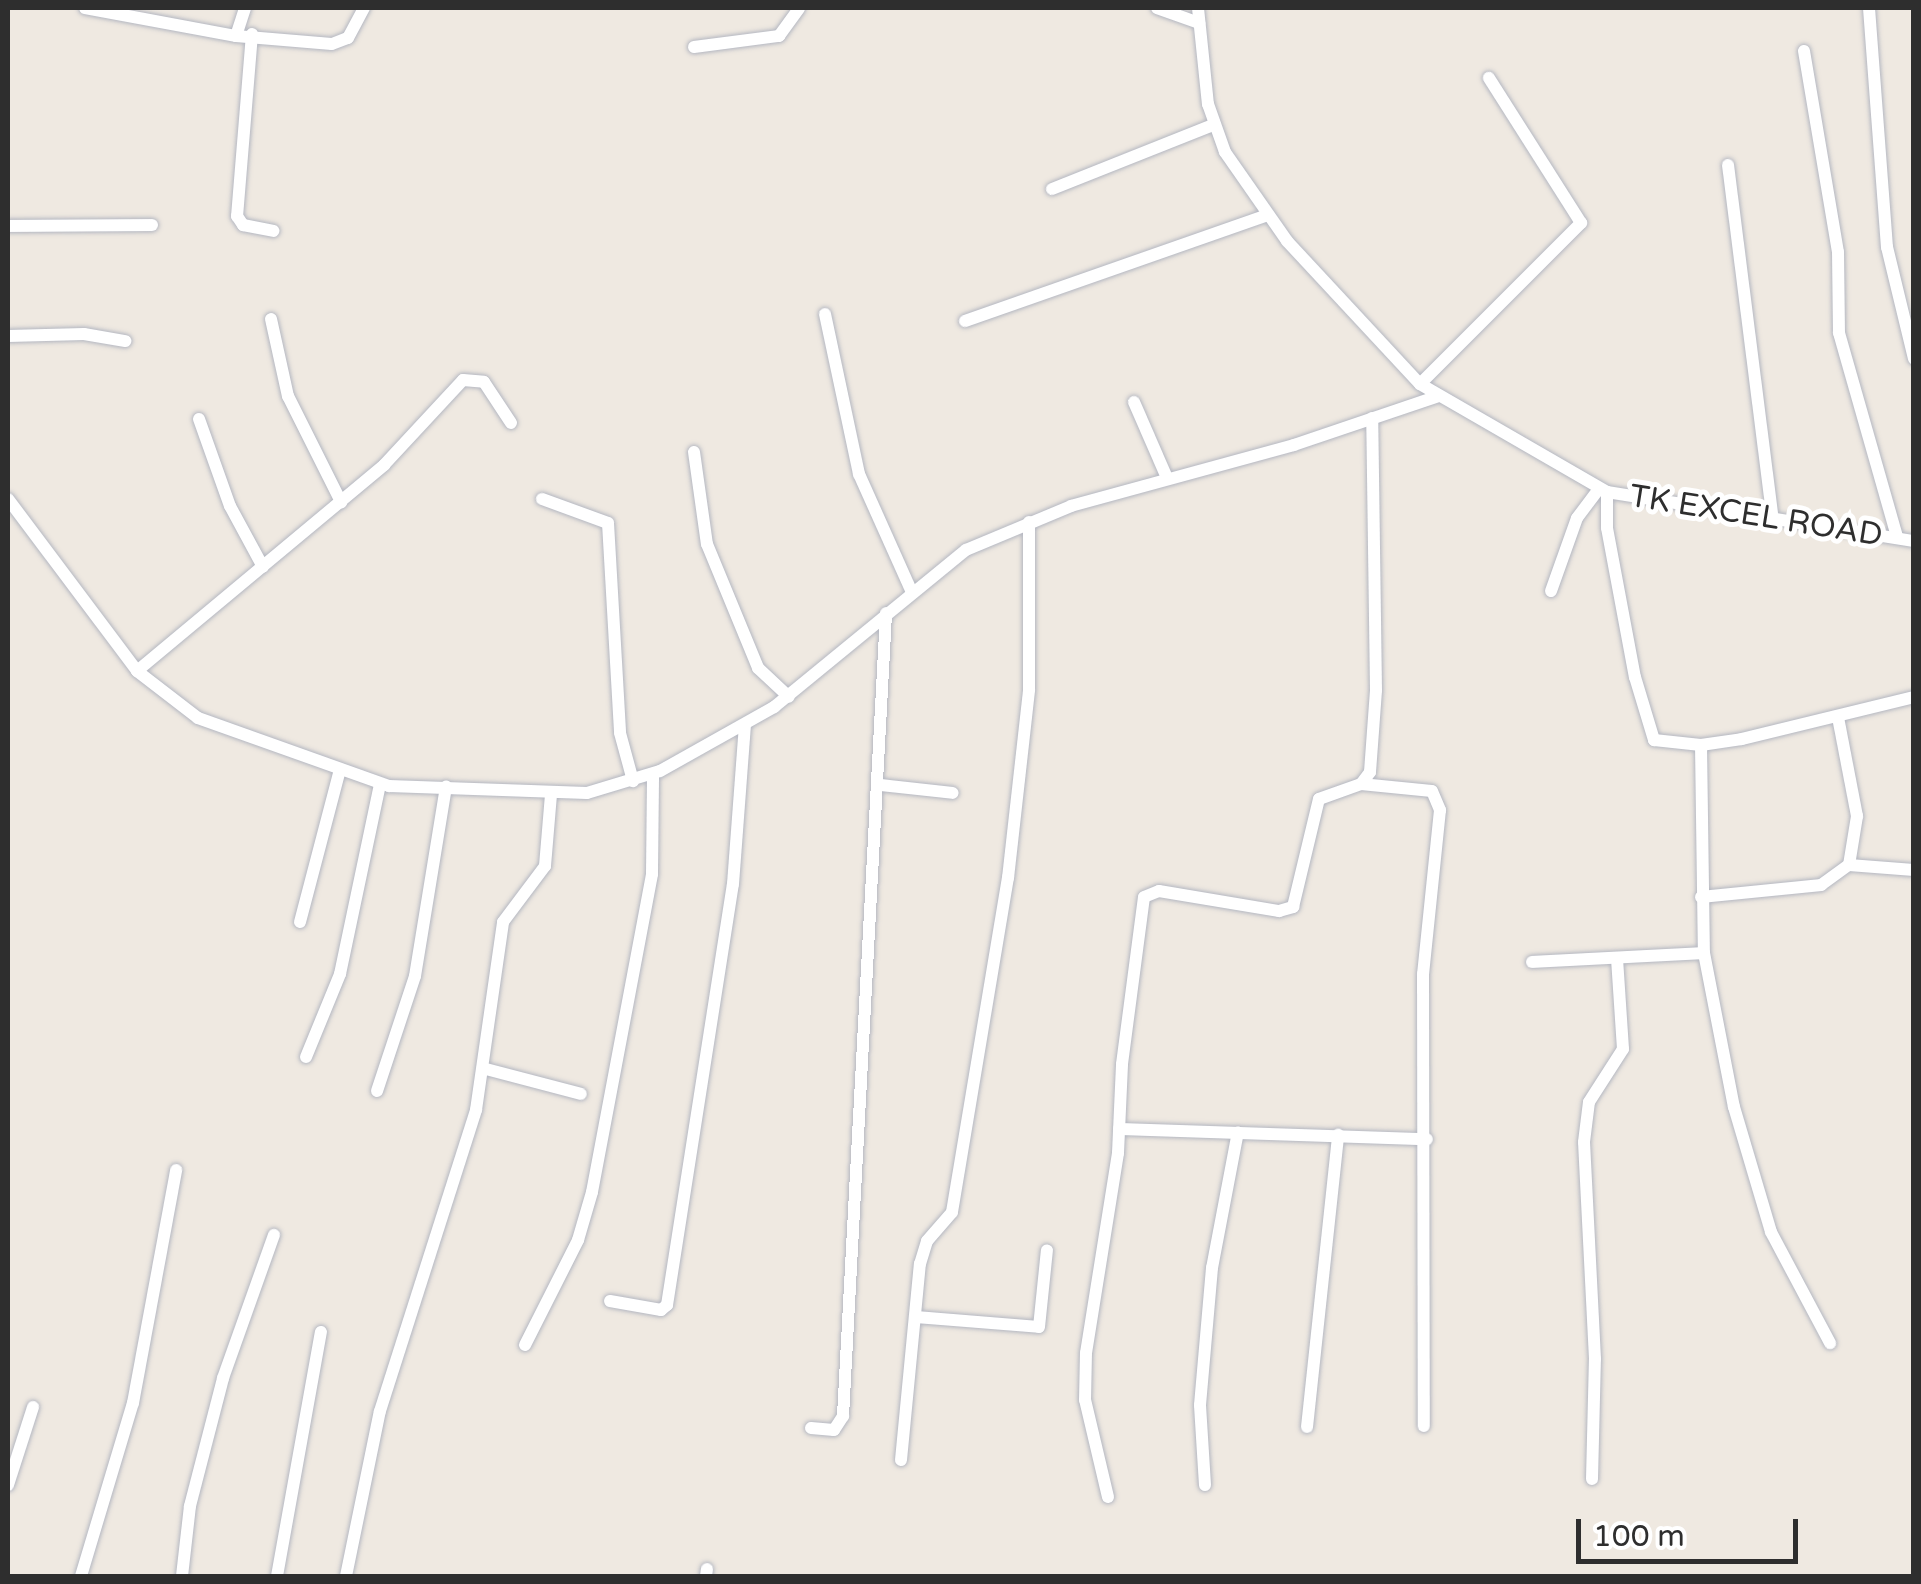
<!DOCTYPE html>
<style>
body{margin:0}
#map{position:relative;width:1921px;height:1584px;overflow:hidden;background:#efe9e1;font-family:"Varela Round",sans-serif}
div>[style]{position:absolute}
.roads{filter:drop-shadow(0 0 2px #b4b7c1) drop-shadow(0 0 2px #b4b7c1)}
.minor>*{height:12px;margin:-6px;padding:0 6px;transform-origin:6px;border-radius:6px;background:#fff}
span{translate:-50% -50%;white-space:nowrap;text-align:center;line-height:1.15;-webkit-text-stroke:10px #fff;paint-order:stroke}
.street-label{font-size:32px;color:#2e2e2e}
.frame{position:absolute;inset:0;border:10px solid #2e2e2e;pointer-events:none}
.scale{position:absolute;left:1576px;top:1519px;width:222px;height:45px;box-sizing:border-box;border:5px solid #2e2e2e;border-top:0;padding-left:12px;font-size:30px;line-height:35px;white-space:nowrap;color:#2e2e2e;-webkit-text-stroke:8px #fff;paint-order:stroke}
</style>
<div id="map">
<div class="roads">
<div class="minor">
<div style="left:85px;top:8px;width:154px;rotate:10.5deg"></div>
<div style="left:236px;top:36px;width:96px;rotate:4.8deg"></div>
<div style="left:332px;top:44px;width:17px;rotate:-21deg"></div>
<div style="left:348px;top:38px;width:34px;rotate:-62deg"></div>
<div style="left:1157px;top:8px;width:45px;rotate:19.7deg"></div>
<div style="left:1198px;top:8px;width:97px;rotate:84.1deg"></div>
<div style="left:1208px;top:104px;width:51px;rotate:70.5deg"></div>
<div style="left:1225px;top:152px;width:108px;rotate:55.1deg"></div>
<div style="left:1287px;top:241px;width:195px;rotate:47.1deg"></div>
<div style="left:1420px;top:384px;width:216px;rotate:30deg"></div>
<div style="left:1607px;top:492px;width:311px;rotate:9.1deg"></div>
<div style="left:1869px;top:8px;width:240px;rotate:85.7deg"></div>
<div style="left:1887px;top:247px;width:115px;rotate:76.4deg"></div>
<div style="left:252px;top:34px;width:183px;rotate:94.7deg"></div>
<div style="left:237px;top:216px;width:11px;rotate:56deg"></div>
<div style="left:243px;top:225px;width:31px;rotate:11deg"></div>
<div style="left:236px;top:36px;width:29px;rotate:-72deg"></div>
<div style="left:694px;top:47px;width:86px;rotate:-7.4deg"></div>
<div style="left:779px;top:36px;width:34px;rotate:-54deg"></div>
<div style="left:1804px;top:51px;width:204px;rotate:80.4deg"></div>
<div style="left:1838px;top:252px;width:81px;rotate:89.3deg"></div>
<div style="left:1839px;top:333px;width:212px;rotate:74.1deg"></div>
<div style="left:1728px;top:165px;width:359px;rotate:82.8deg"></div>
<div style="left:1052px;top:189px;width:175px;rotate:-21.7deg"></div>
<div style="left:8px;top:226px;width:144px;rotate:-0.4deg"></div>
<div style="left:825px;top:314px;width:164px;rotate:78deg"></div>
<div style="left:859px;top:474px;width:127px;rotate:65.9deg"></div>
<div style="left:271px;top:319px;width:79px;rotate:77.6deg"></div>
<div style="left:288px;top:396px;width:119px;rotate:63.4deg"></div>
<div style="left:965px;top:321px;width:320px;rotate:-19.3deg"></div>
<div style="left:8px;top:336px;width:76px;rotate:-1.5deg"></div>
<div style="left:84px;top:334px;width:42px;rotate:9.7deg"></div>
<div style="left:1420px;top:384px;width:228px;rotate:-45deg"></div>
<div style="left:1581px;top:223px;width:172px;rotate:-122.4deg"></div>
<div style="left:1134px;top:402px;width:83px;rotate:66.5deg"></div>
<div style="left:199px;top:419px;width:92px;rotate:70.4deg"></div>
<div style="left:230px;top:506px;width:69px;rotate:61.6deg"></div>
<div style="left:694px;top:452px;width:93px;rotate:82deg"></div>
<div style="left:707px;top:544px;width:134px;rotate:67.6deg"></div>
<div style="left:758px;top:668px;width:42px;rotate:43.1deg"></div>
<div style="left:1607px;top:492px;width:36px;rotate:90deg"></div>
<div style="left:1607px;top:528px;width:152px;rotate:79.4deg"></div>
<div style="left:1635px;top:677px;width:66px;rotate:73.2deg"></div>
<div style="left:1654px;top:740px;width:47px;rotate:6.1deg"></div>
<div style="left:1701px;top:745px;width:41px;rotate:-8.3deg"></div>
<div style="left:1742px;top:739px;width:177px;rotate:-13.7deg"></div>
<div style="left:8px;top:499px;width:215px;rotate:53.1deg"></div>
<div style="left:137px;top:671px;width:77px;rotate:37.6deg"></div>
<div style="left:198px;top:718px;width:203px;rotate:19.6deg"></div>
<div style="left:389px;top:786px;width:198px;rotate:2deg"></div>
<div style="left:587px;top:793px;width:76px;rotate:-16.8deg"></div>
<div style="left:660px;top:771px;width:131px;rotate:-29.3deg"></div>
<div style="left:774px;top:707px;width:248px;rotate:-39.3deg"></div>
<div style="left:966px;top:550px;width:114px;rotate:-22.7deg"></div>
<div style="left:1071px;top:506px;width:231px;rotate:-15.3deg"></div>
<div style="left:1294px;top:445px;width:153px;rotate:-18.7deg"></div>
<div style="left:542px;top:499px;width:70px;rotate:20deg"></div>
<div style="left:608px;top:523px;width:210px;rotate:86.7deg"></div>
<div style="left:620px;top:733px;width:50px;rotate:74.8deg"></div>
<div style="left:1551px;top:591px;width:77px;rotate:-70.4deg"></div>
<div style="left:1577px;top:518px;width:36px;rotate:-53deg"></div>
<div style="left:137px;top:671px;width:322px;rotate:-39.8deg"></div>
<div style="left:384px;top:465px;width:116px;rotate:-47.1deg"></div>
<div style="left:463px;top:380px;width:21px;rotate:5deg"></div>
<div style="left:484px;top:382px;width:49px;rotate:56.6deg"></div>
<div style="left:1701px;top:745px;width:208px;rotate:89.2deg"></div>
<div style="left:1704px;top:953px;width:157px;rotate:79deg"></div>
<div style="left:1734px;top:1107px;width:130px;rotate:73.5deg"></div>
<div style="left:1771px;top:1232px;width:126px;rotate:62deg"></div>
<div style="left:1361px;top:784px;width:71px;rotate:5.6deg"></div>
<div style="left:1432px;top:791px;width:21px;rotate:67deg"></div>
<div style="left:1440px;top:810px;width:165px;rotate:95.9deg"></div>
<div style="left:1423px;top:974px;width:452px;rotate:89.9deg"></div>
<div style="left:881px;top:785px;width:72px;rotate:6.3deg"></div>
<div style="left:1849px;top:865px;width:65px;rotate:4.4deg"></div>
<div style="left:1701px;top:897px;width:121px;rotate:-5.7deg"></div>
<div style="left:1821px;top:885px;width:34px;rotate:-36deg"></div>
<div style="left:1849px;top:865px;width:50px;rotate:-80.7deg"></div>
<div style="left:1857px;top:816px;width:101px;rotate:-100.9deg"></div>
<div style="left:300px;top:922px;width:157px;rotate:-75.3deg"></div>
<div style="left:1532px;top:962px;width:172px;rotate:-3deg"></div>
<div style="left:306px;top:1057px;width:90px;rotate:-67.7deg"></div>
<div style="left:340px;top:974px;width:194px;rotate:-78.1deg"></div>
<div style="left:486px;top:1069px;width:98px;rotate:14.7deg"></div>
<div style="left:377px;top:1091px;width:121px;rotate:-71.7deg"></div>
<div style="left:415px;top:976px;width:192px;rotate:-80.7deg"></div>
<div style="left:1119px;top:1129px;width:308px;rotate:1.9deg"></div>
<div style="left:610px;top:1301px;width:52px;rotate:10deg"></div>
<div style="left:661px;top:1310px;width:8px;rotate:-40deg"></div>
<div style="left:667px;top:1305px;width:426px;rotate:-81.1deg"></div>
<div style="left:733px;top:884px;width:159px;rotate:-85.7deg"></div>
<div style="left:916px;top:1317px;width:123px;rotate:4.6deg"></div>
<div style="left:1039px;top:1327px;width:77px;rotate:-84.1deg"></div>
<div style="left:525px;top:1345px;width:118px;rotate:-63.2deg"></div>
<div style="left:578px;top:1240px;width:50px;rotate:-73.7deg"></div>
<div style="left:592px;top:1192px;width:324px;rotate:-79.3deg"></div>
<div style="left:652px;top:874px;width:100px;rotate:-89.4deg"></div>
<div style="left:1307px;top:1427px;width:294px;rotate:-83.9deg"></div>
<div style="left:811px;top:1428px;width:23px;rotate:5deg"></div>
<div style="left:834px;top:1430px;width:17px;rotate:-57deg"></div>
<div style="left:843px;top:1416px;width:804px;rotate:-86.93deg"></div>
<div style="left:901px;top:1460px;width:197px;rotate:-84.5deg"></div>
<div style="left:920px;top:1264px;width:24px;rotate:-73deg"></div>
<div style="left:927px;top:1241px;width:38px;rotate:-49deg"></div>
<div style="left:952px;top:1212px;width:339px;rotate:-80.5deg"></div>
<div style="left:1008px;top:878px;width:189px;rotate:-83.6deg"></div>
<div style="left:1029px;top:690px;width:168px;rotate:-90deg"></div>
<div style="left:1592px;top:1479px;width:120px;rotate:-88.6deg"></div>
<div style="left:1595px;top:1359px;width:217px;rotate:-92.9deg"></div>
<div style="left:1584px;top:1142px;width:40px;rotate:-82.9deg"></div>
<div style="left:1589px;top:1102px;width:63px;rotate:-57.3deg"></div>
<div style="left:1623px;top:1049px;width:90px;rotate:-93.8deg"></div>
<div style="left:8px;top:1485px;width:82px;rotate:-72.2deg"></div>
<div style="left:1205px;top:1485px;width:80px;rotate:-93.6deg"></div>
<div style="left:1200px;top:1405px;width:138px;rotate:-85deg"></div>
<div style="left:1212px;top:1268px;width:138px;rotate:-79.2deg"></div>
<div style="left:1108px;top:1497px;width:100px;rotate:-103.3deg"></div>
<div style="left:1085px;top:1400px;width:47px;rotate:-88.8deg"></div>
<div style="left:1086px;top:1353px;width:203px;rotate:-80.9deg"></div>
<div style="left:1118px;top:1153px;width:89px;rotate:-87.4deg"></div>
<div style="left:1122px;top:1064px;width:168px;rotate:-82.5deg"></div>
<div style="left:1144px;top:897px;width:16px;rotate:-22deg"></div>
<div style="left:1159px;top:891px;width:122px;rotate:9.5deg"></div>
<div style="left:1279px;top:911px;width:15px;rotate:-16deg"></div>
<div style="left:1293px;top:907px;width:111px;rotate:-76.5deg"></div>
<div style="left:1319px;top:799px;width:45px;rotate:-19.7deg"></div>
<div style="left:1361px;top:784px;width:15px;rotate:-53deg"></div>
<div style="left:1370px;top:772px;width:82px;rotate:-85.8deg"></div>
<div style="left:1376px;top:690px;width:272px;rotate:-90.8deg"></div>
<div style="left:81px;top:1576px;width:181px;rotate:-73.3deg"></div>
<div style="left:133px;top:1403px;width:237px;rotate:-79.5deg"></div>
<div style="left:182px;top:1576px;width:70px;rotate:-83.5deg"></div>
<div style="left:190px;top:1506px;width:132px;rotate:-75.5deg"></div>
<div style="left:223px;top:1378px;width:152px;rotate:-70.4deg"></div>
<div style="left:277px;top:1576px;width:248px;rotate:-79.8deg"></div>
<div style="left:346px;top:1576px;width:168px;rotate:-78.4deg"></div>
<div style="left:380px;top:1411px;width:316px;rotate:-72.3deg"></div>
<div style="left:476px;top:1110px;width:190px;rotate:-81.8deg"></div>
<div style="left:503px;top:922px;width:70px;rotate:-53.1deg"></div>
<div style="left:545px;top:866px;width:71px;rotate:-85.2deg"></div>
<div style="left:706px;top:1576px;width:7px;rotate:-82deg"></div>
</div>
</div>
<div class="street-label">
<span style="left:1756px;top:516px;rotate:9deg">TK EXCEL ROAD</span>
</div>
<div class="frame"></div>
<div class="scale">100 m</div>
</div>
